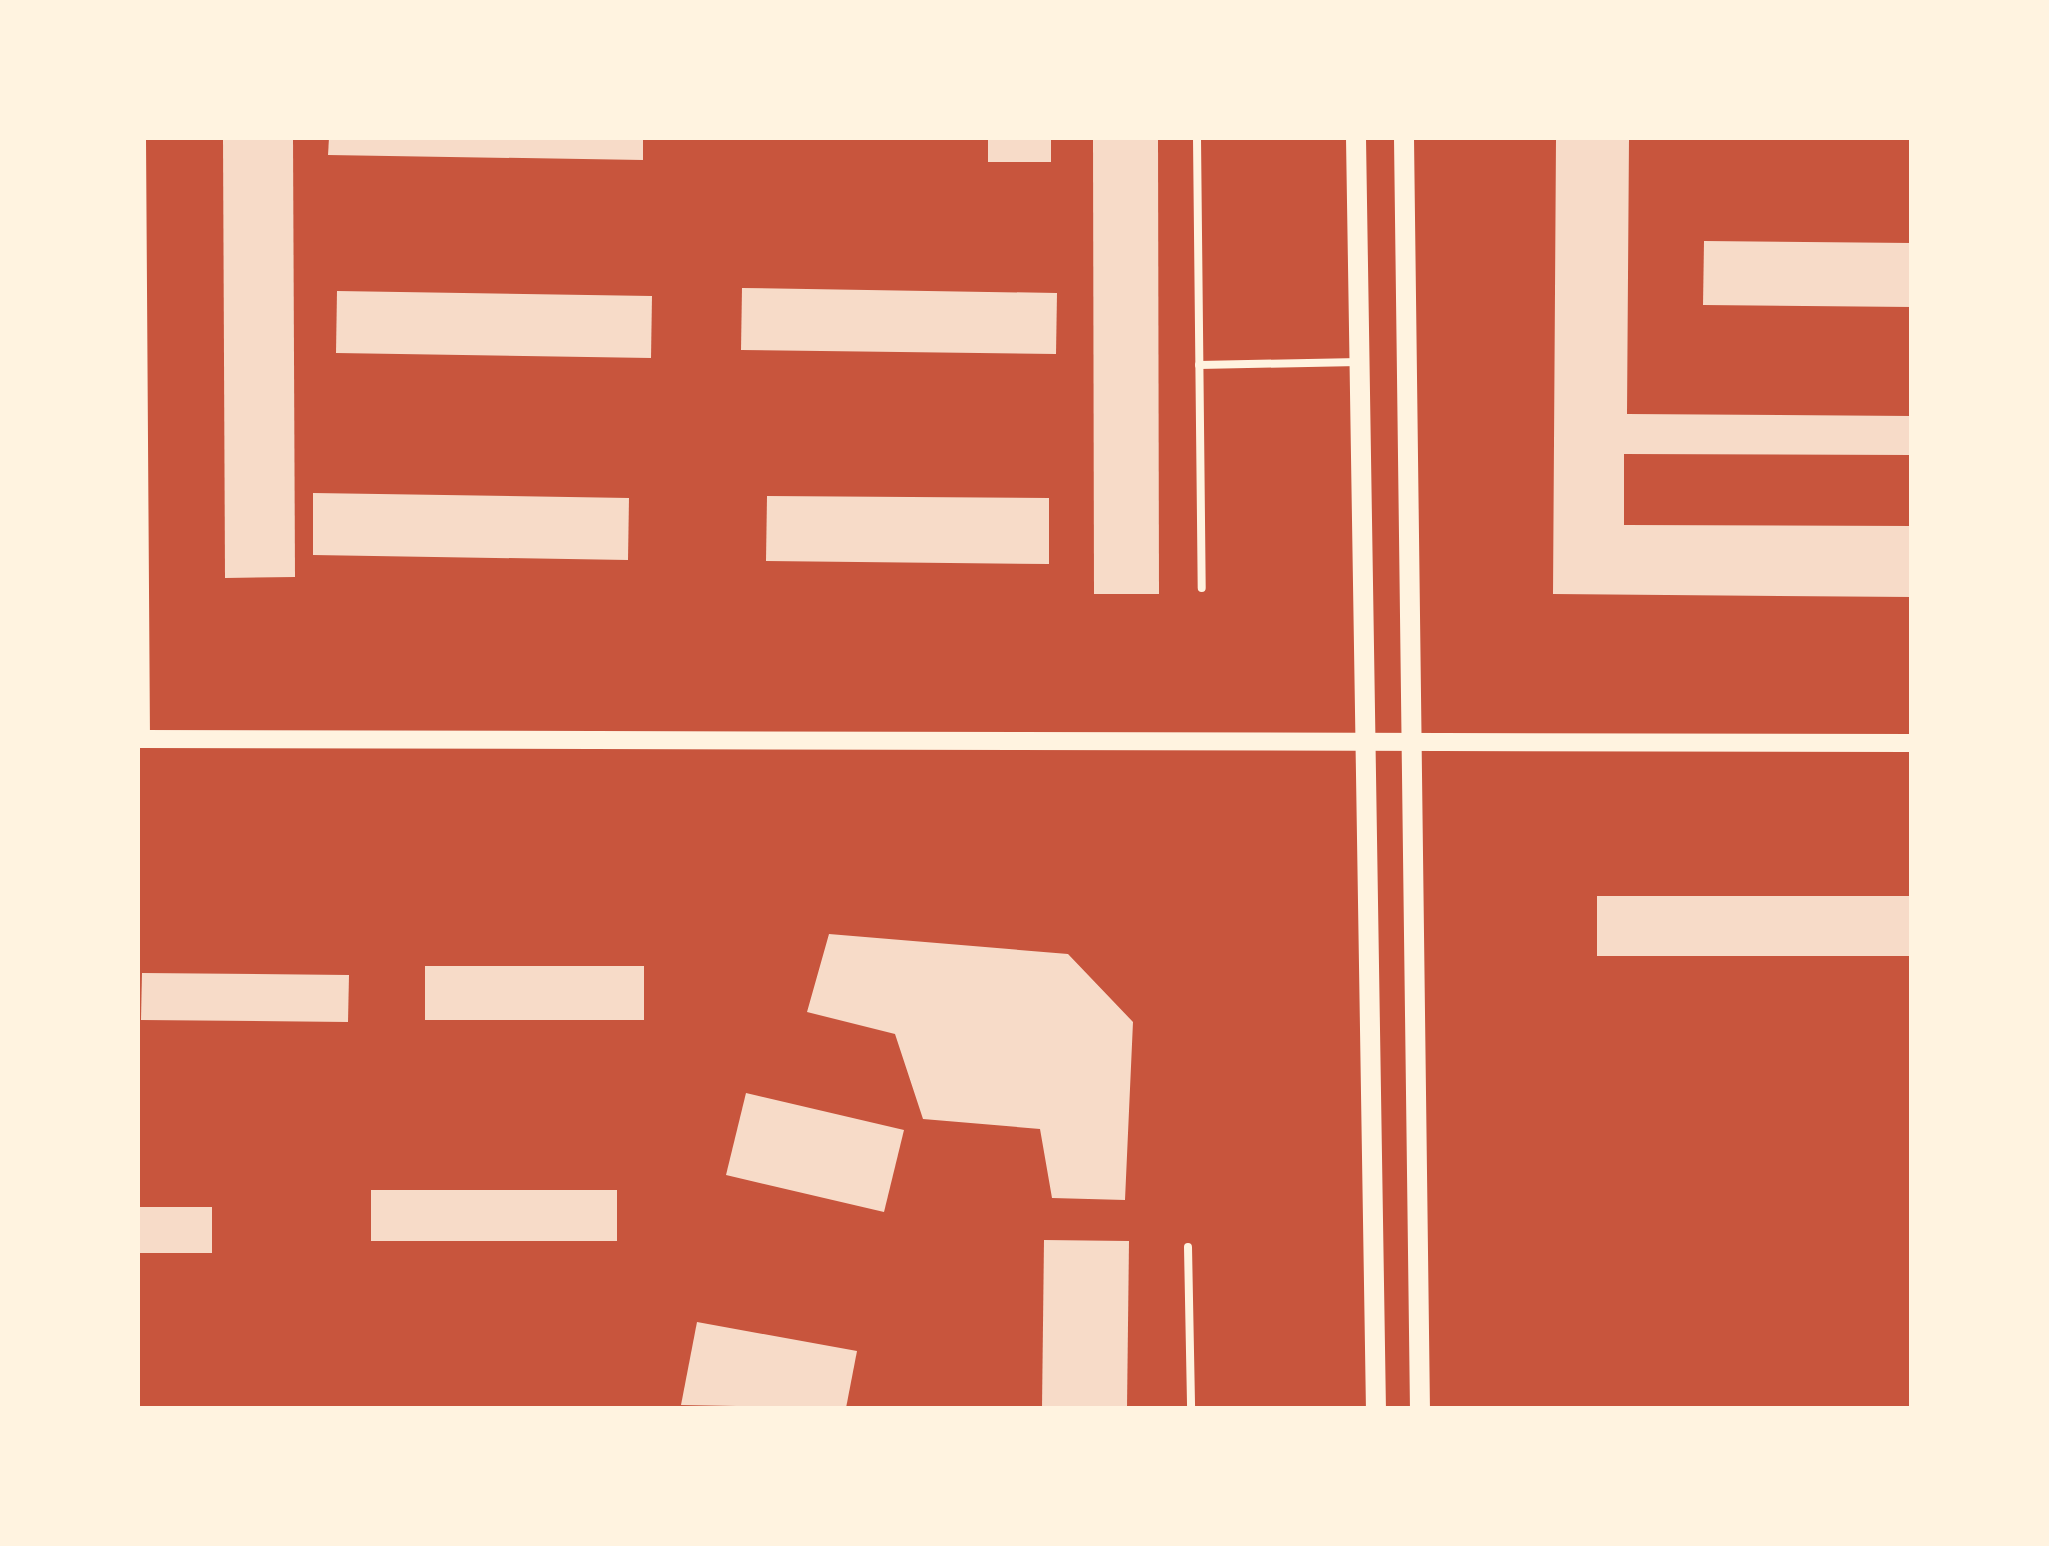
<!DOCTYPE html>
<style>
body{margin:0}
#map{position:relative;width:2049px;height:1546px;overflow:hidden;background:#c8553d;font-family:"Open Sans",sans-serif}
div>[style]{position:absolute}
.building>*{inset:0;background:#f7dbc8}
.service>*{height:8px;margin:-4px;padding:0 4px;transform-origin:4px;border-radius:4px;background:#fff3e0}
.minor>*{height:10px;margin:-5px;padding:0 5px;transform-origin:5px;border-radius:5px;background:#fff3e0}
.tertiary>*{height:18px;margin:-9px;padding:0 9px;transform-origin:9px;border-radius:9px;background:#fff3e0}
.secondary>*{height:20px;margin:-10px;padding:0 10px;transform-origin:10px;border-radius:10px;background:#fff3e0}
span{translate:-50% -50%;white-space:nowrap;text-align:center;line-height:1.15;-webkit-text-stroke:9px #fff3e0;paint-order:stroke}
.frame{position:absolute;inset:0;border:140px solid #fff3e0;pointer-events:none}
</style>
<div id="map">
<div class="building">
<div style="clip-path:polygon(223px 138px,293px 138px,295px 577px,225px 578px)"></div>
<div style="clip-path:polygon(329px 138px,643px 138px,643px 160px,328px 155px)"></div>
<div style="clip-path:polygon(988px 138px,1051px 138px,1051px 162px,988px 162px)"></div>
<div style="clip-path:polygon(1093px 138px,1158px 138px,1159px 594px,1094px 594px)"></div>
<div style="clip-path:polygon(1556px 138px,1629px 138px,1627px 414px,1912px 416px,1912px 455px,1624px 454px,1624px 525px,1912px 526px,1912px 597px,1553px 594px)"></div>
<div style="clip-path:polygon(1704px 241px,1912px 243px,1912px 307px,1703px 305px)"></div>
<div style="clip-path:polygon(742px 288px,1057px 293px,1056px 354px,741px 350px)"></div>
<div style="clip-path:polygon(337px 291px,652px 296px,651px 358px,336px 353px)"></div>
<div style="clip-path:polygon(313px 493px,629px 498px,628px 560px,313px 555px)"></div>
<div style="clip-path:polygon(767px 496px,1049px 498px,1049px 564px,766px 561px)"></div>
<div style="clip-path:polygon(1597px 896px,1912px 896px,1912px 956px,1597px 956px)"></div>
<div style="clip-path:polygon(829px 934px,1068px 954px,1133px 1022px,1125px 1200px,1052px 1198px,1040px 1129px,923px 1119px,895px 1034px,807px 1012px)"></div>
<div style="clip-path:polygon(425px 966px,644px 966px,644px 1020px,425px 1020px)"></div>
<div style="clip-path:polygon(142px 973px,349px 975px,348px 1022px,141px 1020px)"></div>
<div style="clip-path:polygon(746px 1093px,904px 1130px,884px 1212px,726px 1175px)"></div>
<div style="clip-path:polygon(371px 1190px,617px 1190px,617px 1241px,371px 1241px)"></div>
<div style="clip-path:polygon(138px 1207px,212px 1207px,212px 1253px,138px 1253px)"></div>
<div style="clip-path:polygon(1044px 1240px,1129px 1241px,1127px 1408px,1042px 1408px)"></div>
<div style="clip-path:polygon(697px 1322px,857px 1351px,846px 1408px,681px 1405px)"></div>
</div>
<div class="service">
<div style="left:1197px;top:138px;width:450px;rotate:89.4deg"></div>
<div style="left:1199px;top:365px;width:160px;rotate:-1.1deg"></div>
<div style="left:1188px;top:1247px;width:161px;rotate:88.9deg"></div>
</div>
<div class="minor">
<div style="left:141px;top:138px;width:601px;rotate:89.62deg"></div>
</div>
<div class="tertiary">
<div style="left:138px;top:739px;width:1774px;rotate:0.13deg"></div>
</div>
<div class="secondary">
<div style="left:1356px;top:138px;width:1270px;rotate:89.1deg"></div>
<div style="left:1404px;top:138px;width:1270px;rotate:89.28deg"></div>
</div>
<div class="frame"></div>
</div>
